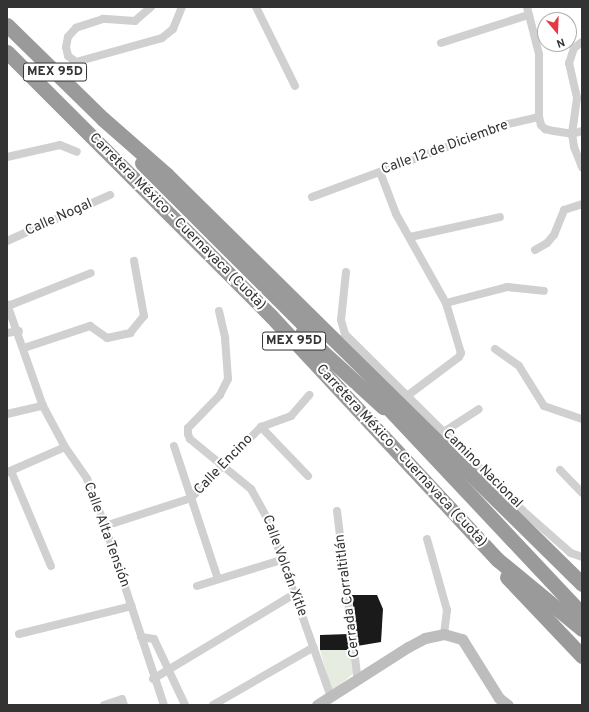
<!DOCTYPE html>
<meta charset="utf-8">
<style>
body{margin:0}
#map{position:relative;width:589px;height:712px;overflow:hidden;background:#fff;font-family:Overpass,sans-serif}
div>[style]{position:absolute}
.green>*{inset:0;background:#e6ecdf}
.building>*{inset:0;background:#1a1a1a}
.street>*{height:8px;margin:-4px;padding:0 4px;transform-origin:4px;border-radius:4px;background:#d0d0d0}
.secondary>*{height:11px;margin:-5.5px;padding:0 5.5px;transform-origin:5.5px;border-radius:5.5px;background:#bdbdbd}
.highway>*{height:15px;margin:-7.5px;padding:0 7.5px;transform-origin:7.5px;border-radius:7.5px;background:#9a9a9a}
span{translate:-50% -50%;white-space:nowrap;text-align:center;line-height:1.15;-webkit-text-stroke:4px #fff;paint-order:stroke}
.shield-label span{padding:1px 3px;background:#fff;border:1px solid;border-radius:3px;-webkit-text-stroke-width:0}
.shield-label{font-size:13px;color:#333;font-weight:700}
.street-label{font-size:14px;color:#333}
.frame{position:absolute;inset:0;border:8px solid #333;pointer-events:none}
.north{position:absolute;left:537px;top:12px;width:40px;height:40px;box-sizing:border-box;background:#fff;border:1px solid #adadad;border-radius:50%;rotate:161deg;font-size:11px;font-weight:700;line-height:16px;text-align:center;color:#333}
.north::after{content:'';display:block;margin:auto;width:14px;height:18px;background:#e63946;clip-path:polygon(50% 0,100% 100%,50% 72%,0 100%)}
</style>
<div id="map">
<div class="green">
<div style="clip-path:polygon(320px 650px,350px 650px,354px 673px,332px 692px)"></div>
</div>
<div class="building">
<div style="clip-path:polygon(352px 595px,377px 595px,383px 609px,381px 642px,357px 646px)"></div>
<div style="clip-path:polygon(349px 634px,350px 650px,320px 650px,320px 635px)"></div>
</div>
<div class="street">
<div style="left:151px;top:7px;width:21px;rotate:139deg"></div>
<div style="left:135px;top:21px;width:32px;rotate:-176deg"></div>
<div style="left:103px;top:19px;width:28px;rotate:162deg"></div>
<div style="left:76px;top:28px;width:12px;rotate:132deg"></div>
<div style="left:68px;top:37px;width:10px;rotate:101deg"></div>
<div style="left:66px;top:47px;width:9px;rotate:77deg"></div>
<div style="left:68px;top:56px;width:10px;rotate:37deg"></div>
<div style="left:76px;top:62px;width:89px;rotate:-15.6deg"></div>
<div style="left:162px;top:38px;width:14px;rotate:-39deg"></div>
<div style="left:173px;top:29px;width:24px;rotate:-68deg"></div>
<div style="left:256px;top:7px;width:88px;rotate:63.7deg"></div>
<div style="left:527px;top:7px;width:49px;rotate:75.7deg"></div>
<div style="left:539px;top:54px;width:63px;rotate:90deg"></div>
<div style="left:539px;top:117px;width:8px;rotate:76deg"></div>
<div style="left:541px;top:125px;width:6px;rotate:45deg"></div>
<div style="left:545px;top:129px;width:9px;rotate:13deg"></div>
<div style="left:554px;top:131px;width:18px;rotate:9deg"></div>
<div style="left:572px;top:134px;width:10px;rotate:-17deg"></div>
<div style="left:582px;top:42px;width:10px;rotate:143deg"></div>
<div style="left:574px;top:48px;width:16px;rotate:108deg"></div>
<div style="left:569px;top:63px;width:36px;rotate:77deg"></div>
<div style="left:577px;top:98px;width:36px;rotate:98deg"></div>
<div style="left:572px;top:134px;width:13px;rotate:81deg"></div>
<div style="left:574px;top:147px;width:22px;rotate:68deg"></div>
<div style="left:441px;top:43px;width:91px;rotate:-17.8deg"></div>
<div style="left:7px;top:157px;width:54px;rotate:-12.8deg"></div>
<div style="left:60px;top:145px;width:18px;rotate:22deg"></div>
<div style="left:380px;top:172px;width:45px;rotate:69.1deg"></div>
<div style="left:396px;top:214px;width:102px;rotate:60.7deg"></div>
<div style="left:446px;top:303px;width:52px;rotate:73.3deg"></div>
<div style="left:461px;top:353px;width:4px;rotate:117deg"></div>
<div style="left:459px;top:357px;width:65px;rotate:143.1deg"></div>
<div style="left:312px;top:197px;width:209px;rotate:-20.4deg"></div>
<div style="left:508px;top:124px;width:32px;rotate:-13deg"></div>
<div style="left:410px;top:237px;width:92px;rotate:-12.5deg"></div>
<div style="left:7px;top:241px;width:113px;rotate:-24.1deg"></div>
<div style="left:535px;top:250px;width:14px;rotate:-30deg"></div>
<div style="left:547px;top:243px;width:11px;rotate:-49deg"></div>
<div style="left:554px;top:235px;width:27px;rotate:-68deg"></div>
<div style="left:564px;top:210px;width:19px;rotate:-18deg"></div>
<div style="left:346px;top:272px;width:48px;rotate:95.9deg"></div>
<div style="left:341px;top:320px;width:15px;rotate:74deg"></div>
<div style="left:345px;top:334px;width:250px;rotate:44.8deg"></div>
<div style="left:522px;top:510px;width:65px;rotate:41.3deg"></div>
<div style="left:571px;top:553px;width:12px;rotate:20deg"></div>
<div style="left:446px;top:303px;width:63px;rotate:-14.7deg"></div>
<div style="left:507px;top:287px;width:37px;rotate:6deg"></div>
<div style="left:7px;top:304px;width:108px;rotate:70.6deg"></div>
<div style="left:43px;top:406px;width:47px;rotate:61.8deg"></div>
<div style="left:65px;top:447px;width:39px;rotate:55deg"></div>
<div style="left:87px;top:479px;width:50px;rotate:69deg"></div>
<div style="left:105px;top:526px;width:188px;rotate:71.8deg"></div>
<div style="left:8px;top:306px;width:89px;rotate:-21.7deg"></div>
<div style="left:219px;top:311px;width:28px;rotate:77deg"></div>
<div style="left:225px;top:338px;width:41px;rotate:85.8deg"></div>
<div style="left:228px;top:379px;width:18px;rotate:117deg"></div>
<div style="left:220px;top:395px;width:46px;rotate:134.1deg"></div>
<div style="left:188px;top:428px;width:6px;rotate:90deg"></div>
<div style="left:188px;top:434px;width:5px;rotate:68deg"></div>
<div style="left:190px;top:439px;width:79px;rotate:39.3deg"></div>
<div style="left:251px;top:489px;width:38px;rotate:61deg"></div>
<div style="left:269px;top:522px;width:186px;rotate:70.5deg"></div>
<div style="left:7px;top:333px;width:12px;rotate:-9deg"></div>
<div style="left:24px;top:348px;width:70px;rotate:-18.4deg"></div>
<div style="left:90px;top:326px;width:21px;rotate:35deg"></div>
<div style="left:107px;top:338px;width:24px;rotate:-12deg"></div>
<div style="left:130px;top:333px;width:22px;rotate:-51deg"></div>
<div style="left:144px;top:316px;width:56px;rotate:-100.3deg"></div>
<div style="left:495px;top:349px;width:29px;rotate:35deg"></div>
<div style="left:519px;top:366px;width:47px;rotate:58deg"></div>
<div style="left:544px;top:406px;width:40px;rotate:18.9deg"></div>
<div style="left:7px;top:414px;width:37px;rotate:-13deg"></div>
<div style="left:261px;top:427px;width:68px;rotate:46.2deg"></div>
<div style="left:445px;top:431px;width:40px;rotate:-32.9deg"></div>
<div style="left:174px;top:446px;width:140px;rotate:71.7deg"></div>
<div style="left:560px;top:470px;width:32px;rotate:46deg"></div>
<div style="left:11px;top:471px;width:103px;rotate:67.2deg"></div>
<div style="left:8px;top:472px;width:62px;rotate:-23.7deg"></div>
<div style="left:337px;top:511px;width:171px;rotate:83deg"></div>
<div style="left:105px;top:526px;width:90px;rotate:-18deg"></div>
<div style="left:191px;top:498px;width:100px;rotate:-45.4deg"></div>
<div style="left:261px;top:427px;width:32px;rotate:-20deg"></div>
<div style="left:291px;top:416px;width:28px;rotate:-49deg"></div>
<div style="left:427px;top:539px;width:74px;rotate:74.3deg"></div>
<div style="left:447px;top:610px;width:24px;rotate:97deg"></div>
<div style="left:197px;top:586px;width:91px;rotate:-17.2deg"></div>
<div style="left:19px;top:634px;width:116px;rotate:-13.9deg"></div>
<div style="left:141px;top:637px;width:13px;rotate:9deg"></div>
<div style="left:154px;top:639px;width:73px;rotate:64.8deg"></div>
<div style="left:153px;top:679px;width:163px;rotate:-31deg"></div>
<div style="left:104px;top:705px;width:19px;rotate:-18deg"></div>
<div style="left:122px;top:699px;width:6px;rotate:72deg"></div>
<div style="left:213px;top:705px;width:116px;rotate:-29.9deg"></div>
</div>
<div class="secondary">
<div style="left:317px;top:705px;width:108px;rotate:-32.5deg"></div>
<div style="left:408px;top:647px;width:19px;rotate:-28deg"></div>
<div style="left:425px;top:638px;width:19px;rotate:-12deg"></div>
<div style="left:444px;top:634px;width:19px;rotate:16deg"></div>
<div style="left:462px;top:639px;width:70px;rotate:57.9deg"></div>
<div style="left:499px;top:698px;width:11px;rotate:38deg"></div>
</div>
<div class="highway">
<div style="left:7px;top:25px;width:134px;rotate:44.4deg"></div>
<div style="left:103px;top:119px;width:85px;rotate:41.2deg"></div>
<div style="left:167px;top:175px;width:583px;rotate:44.58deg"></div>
<div style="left:7px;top:52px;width:373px;rotate:45deg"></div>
<div style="left:271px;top:316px;width:333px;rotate:47.1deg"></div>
<div style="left:498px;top:560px;width:109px;rotate:39.4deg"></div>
<div style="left:142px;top:163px;width:245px;rotate:45deg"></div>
<div style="left:302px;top:333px;width:110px;rotate:42.4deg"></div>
<div style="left:378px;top:397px;width:298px;rotate:46.8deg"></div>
<div style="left:507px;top:577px;width:109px;rotate:46.5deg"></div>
</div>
<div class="shield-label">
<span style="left:55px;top:72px">MEX 95D</span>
<span style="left:294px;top:341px">MEX 95D</span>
</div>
<div class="street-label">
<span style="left:445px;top:148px;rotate:-20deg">Calle 12 de Diciembre</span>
<span style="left:59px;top:218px;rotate:-24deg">Calle Nogal</span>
<span style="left:177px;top:222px;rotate:45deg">Carretera México - Cuernavaca (Cuota)</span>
<span style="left:401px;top:456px;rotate:47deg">Carretera México - Cuernavaca (Cuota)</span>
<span style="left:224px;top:465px;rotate:-46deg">Calle Encino</span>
<span style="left:482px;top:469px;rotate:45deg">Camino Nacional</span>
<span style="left:106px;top:535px;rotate:70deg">Calle Alta Tensión</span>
<span style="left:284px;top:566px;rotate:70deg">Calle Volcán Xitle</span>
<span style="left:348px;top:596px;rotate:-97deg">Cerrada Corraltitlán</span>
</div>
<div class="frame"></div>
<div class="north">N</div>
</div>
